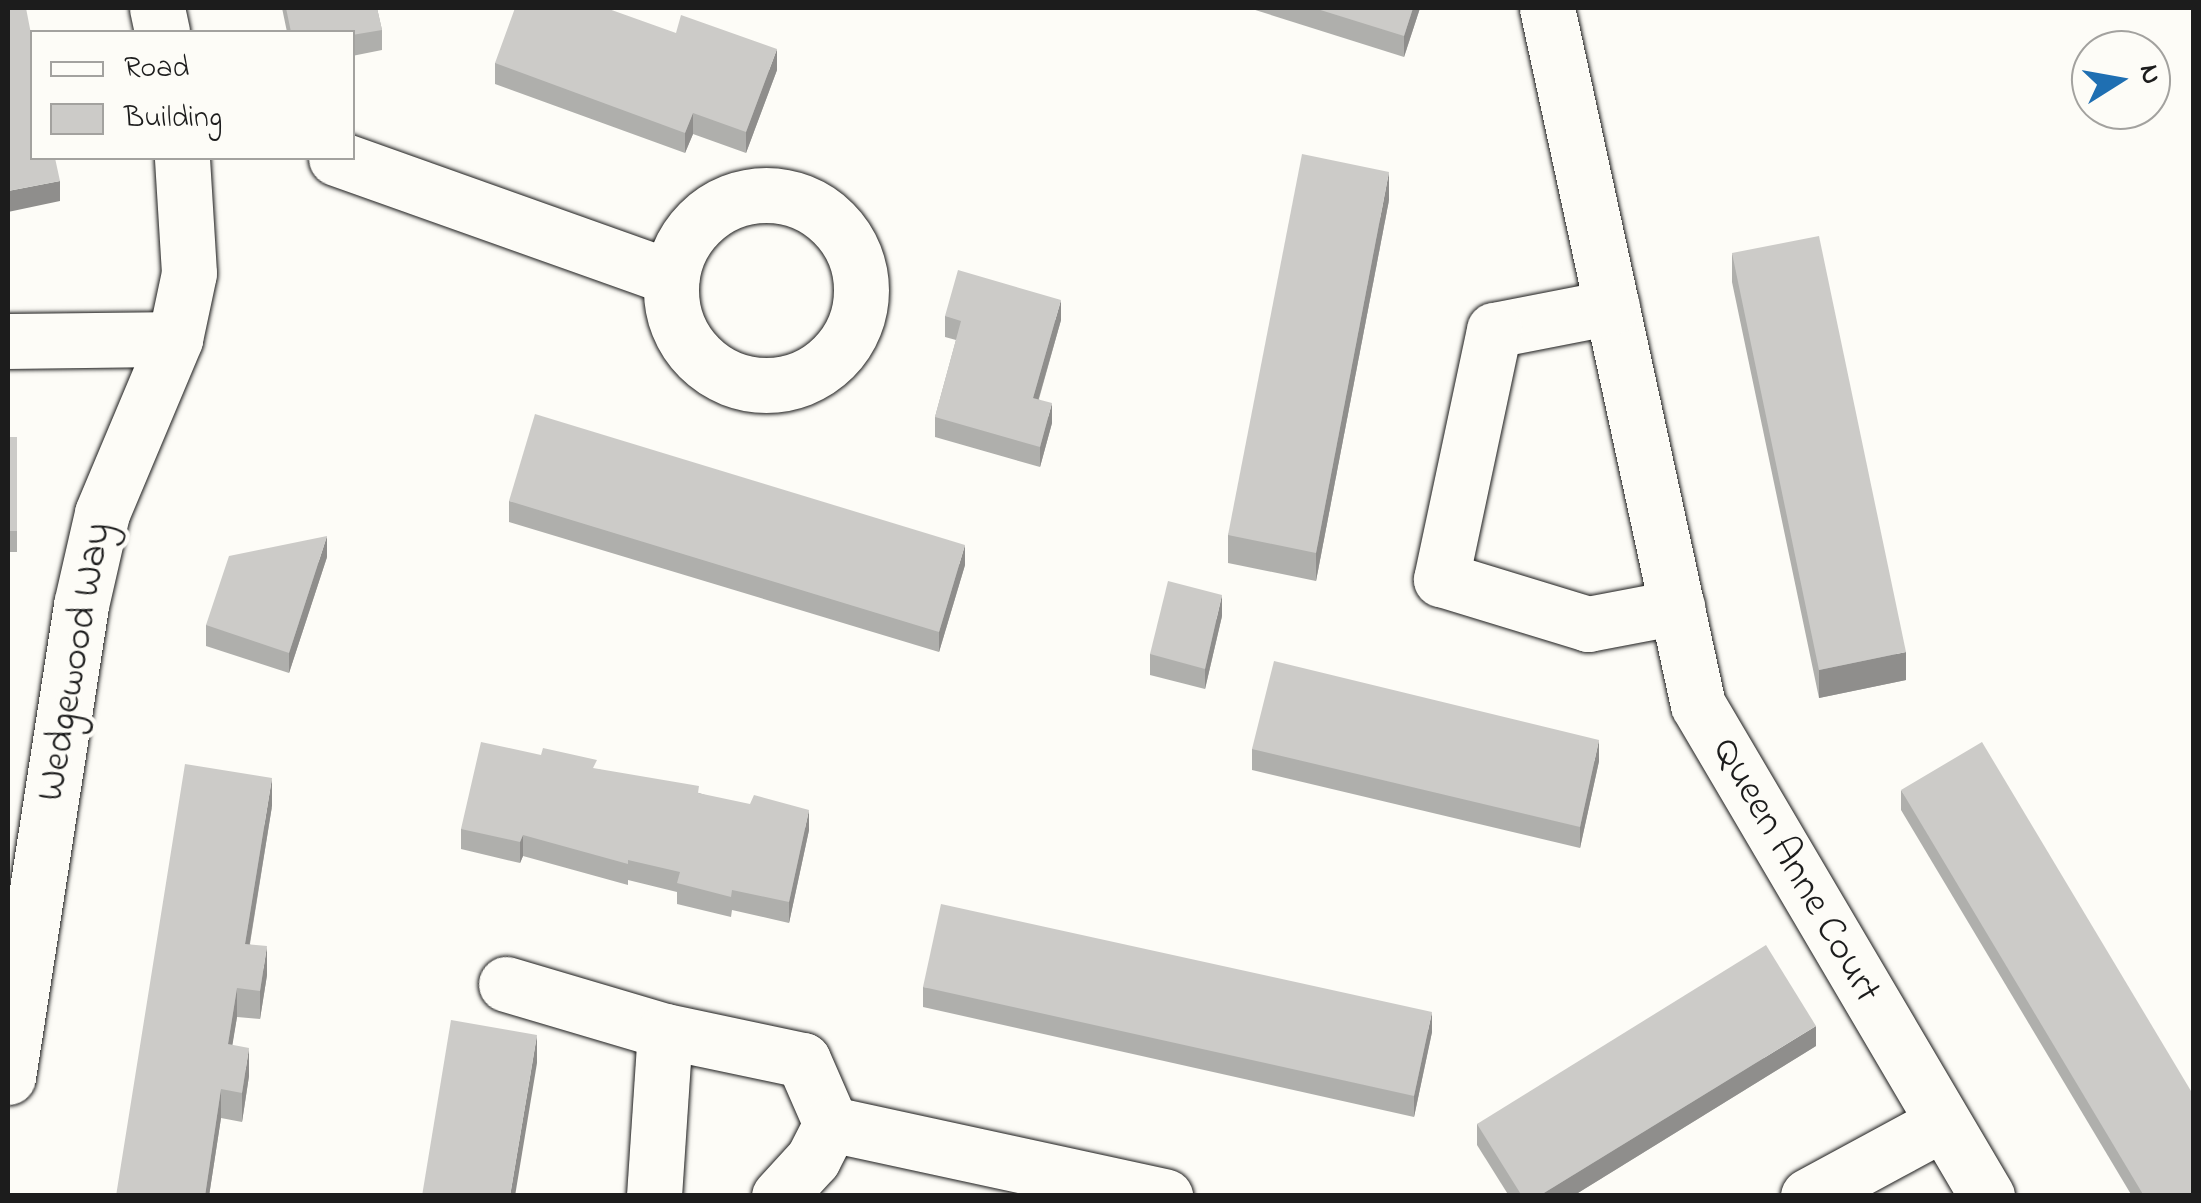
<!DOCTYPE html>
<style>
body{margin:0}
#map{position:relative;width:2201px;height:1203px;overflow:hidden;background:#fdfcf7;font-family:"Indie Flower",sans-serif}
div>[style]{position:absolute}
.roads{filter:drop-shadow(0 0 2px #1c1c1c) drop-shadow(0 0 2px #1c1c1c)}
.street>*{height:55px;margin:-27.5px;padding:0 27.5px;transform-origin:27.5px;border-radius:27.5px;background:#fdfcf7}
.street>.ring{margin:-27.5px;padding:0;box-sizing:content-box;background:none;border:55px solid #fdfcf7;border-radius:50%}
.wall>*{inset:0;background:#afafac}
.shaded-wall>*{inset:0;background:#8f8e8c}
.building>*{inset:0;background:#cccbc8}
span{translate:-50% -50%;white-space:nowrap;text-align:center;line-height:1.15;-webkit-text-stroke:9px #fdfcf7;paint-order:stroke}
.street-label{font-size:40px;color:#1c1c1c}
.frame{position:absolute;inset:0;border:10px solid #1c1c1c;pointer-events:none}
.legend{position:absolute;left:30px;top:30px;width:325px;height:130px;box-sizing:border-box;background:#fdfcf7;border:2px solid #a3a29f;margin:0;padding:12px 18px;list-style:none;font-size:30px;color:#1c1c1c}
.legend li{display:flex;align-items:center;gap:20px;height:50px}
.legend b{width:50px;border:2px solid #a3a29f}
.north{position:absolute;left:2071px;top:30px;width:100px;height:100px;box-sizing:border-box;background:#fdfcf7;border:2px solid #a3a29f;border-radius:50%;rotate:79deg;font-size:28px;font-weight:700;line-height:40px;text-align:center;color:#1c1c1c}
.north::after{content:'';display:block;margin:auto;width:35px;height:45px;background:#1f6fb2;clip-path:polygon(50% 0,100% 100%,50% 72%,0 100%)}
</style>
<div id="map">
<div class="roads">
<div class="street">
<div style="left:157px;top:8px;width:25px;rotate:78deg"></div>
<div style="left:1547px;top:8px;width:713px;rotate:77.78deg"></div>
<div style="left:1698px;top:705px;width:570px;rotate:59.52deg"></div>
<div style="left:336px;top:158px;width:356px;rotate:19.6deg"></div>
<div class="ring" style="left:671px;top:195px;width:135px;height:135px"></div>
<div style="left:1612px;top:307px;width:120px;rotate:169deg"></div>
<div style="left:1494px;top:330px;width:255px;rotate:102deg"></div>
<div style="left:1441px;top:579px;width:154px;rotate:17deg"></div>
<div style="left:1588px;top:624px;width:91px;rotate:-10.8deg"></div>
<div style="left:8px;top:341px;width:167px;rotate:-0.7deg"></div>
<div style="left:506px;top:984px;width:166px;rotate:16.5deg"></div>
<div style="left:8px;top:1077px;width:478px;rotate:-81.2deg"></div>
<div style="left:81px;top:605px;width:94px;rotate:-77.1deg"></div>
<div style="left:102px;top:513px;width:189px;rotate:-67.2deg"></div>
<div style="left:175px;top:339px;width:67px;rotate:-78deg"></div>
<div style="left:189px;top:273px;width:115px;rotate:-93.5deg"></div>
<div style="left:654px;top:1196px;width:165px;rotate:-86.2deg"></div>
<div style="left:665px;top:1031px;width:141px;rotate:11.9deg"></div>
<div style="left:803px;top:1060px;width:70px;rotate:66.4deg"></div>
<div style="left:831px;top:1124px;width:342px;rotate:12.2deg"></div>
<div style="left:779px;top:1196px;width:50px;rotate:-47.4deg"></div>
<div style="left:813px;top:1159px;width:39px;rotate:-63deg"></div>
<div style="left:1808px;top:1196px;width:153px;rotate:-28.4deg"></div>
</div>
</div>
<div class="wall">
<div style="clip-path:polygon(282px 8px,377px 8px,382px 30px,382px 50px,352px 56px,352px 32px,287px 32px)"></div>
<div style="clip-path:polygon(1249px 8px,1420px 8px,1404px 57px)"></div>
<div style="clip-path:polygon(495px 63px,777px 70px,746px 153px,693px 134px,685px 153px,495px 84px)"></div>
<div style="clip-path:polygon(1389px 200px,1316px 581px,1228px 563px,1228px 535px)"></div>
<div style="clip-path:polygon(1732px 253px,1906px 680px,1819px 698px,1732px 282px)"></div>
<div style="clip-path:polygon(945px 316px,1061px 320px,1039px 399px,1052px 423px,1040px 467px,935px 437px,935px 417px,956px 340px,945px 337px)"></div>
<div style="clip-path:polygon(8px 437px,17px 437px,17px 552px,8px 552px)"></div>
<div style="clip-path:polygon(509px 501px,965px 565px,939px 652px,509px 522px)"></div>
<div style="clip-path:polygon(327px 557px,289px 673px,206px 646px,206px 625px)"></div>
<div style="clip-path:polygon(1222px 616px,1205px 689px,1150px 675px,1150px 654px)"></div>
<div style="clip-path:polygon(1252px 749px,1599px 761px,1580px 848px,1252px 770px)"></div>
<div style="clip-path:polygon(597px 769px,699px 793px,809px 830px,789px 923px,732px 910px,731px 917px,677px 904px,677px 892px,628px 880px,628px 885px,523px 856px,520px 863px,461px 849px,461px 829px)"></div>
<div style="clip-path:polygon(1901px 790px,2194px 1196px,2132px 1196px,1901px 810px)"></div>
<div style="clip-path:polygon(272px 806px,250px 944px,267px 975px,260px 1019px,237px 1017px,232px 1045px,249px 1076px,242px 1122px,221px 1118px,209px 1196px,116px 1196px)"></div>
<div style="clip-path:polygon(923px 987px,1432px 1032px,1414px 1117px,923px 1007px)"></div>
<div style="clip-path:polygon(1816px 1046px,1573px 1196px,1509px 1196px,1477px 1145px,1477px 1124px)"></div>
</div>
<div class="shaded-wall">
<div style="clip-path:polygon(1413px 8px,1420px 8px,1404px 57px,1404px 36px)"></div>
<div style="clip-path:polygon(777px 49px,777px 70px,746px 153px,746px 132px)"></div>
<div style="clip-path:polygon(693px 113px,693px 134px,685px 153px,685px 133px)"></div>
<div style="clip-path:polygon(1389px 172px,1389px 200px,1316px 581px,1316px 553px)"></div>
<div style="clip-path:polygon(60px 181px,60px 201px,8px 212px,8px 191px)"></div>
<div style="clip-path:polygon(1061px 300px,1061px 320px,1033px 418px,1033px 398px)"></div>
<div style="clip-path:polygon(1052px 403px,1052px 423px,1040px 467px,1040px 447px)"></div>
<div style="clip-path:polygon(327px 536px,327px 557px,289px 673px,289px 653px)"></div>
<div style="clip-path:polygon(965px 545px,965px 565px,939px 652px,939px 632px)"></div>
<div style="clip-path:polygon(1222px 595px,1222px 616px,1205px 689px,1205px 669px)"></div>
<div style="clip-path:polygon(1906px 652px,1906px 680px,1819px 698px,1819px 670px)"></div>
<div style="clip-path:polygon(1599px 740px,1599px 761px,1580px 848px,1580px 827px)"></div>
<div style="clip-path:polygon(272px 778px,272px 806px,245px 972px,245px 944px)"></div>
<div style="clip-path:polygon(809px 810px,809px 830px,789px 923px,789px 902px)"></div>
<div style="clip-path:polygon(523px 835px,523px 856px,520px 863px,520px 842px)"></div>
<div style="clip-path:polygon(267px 946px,267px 975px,260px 1019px,260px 991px)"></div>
<div style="clip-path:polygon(237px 988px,237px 1017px,228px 1072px,228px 1044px)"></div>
<div style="clip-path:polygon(1432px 1012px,1432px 1032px,1414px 1117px,1414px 1096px)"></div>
<div style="clip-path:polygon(1816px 1026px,1816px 1046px,1573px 1196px,1539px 1196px)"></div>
<div style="clip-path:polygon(537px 1035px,537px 1063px,515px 1196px,510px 1196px)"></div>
<div style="clip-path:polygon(249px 1048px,249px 1076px,242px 1122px,242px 1093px)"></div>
<div style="clip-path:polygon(221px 1089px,221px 1118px,209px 1196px,205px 1196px)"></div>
</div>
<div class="building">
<div style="clip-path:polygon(8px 8px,26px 8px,32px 39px,32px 158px,55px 158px,60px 181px,8px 191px)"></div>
<div style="clip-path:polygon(286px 8px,377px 8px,382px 30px,352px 35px,352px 32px,291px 32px)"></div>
<div style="clip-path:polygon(515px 8px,606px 8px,676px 33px,681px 15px,777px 49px,746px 132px,693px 113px,685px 133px,495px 63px)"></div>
<div style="clip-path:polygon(1314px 8px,1413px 8px,1404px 36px)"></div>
<div style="clip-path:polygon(1302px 154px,1389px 172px,1316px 553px,1228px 535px)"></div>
<div style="clip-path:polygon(1819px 236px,1906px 652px,1819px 670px,1732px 253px)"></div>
<div style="clip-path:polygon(958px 270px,1061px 300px,1033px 398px,1052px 403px,1040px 447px,935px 417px,961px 321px,945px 316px)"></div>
<div style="clip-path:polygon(535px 414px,965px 545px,939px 632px,509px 501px)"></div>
<div style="clip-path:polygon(8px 437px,17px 437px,17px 531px,8px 531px)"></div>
<div style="clip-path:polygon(327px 536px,289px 653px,206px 625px,229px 556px)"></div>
<div style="clip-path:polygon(1168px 581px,1222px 595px,1205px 669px,1150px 654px)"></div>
<div style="clip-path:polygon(1274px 661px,1599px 740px,1580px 827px,1252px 749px)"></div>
<div style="clip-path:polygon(481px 742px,541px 755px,543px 748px,597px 760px,593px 768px,699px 786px,698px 793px,750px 804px,754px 795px,809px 810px,789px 902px,732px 890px,731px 897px,677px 883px,680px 872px,628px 860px,628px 864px,523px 835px,520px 842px,461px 829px)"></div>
<div style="clip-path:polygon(1982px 742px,2194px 1096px,2194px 1196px,2144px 1196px,1901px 790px)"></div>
<div style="clip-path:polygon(185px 764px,272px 778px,245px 944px,267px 946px,260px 991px,237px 988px,228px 1044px,249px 1048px,242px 1093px,221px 1089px,205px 1196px,116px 1196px)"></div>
<div style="clip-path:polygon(941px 904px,1432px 1012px,1414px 1096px,923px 987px)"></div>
<div style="clip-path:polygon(1766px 945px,1816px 1026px,1539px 1196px,1522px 1196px,1477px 1124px)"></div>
<div style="clip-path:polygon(451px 1020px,537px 1035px,510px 1196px,422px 1196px)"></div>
</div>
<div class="street-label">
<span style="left:76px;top:662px;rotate:-80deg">Wedgewood Way</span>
<span style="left:1795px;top:871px;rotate:60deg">Queen Anne Court</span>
</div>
<div class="frame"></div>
<ul class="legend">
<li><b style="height:12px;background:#fdfcf7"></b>Road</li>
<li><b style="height:28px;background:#cccbc8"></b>Building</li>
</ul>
<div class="north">N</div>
</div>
